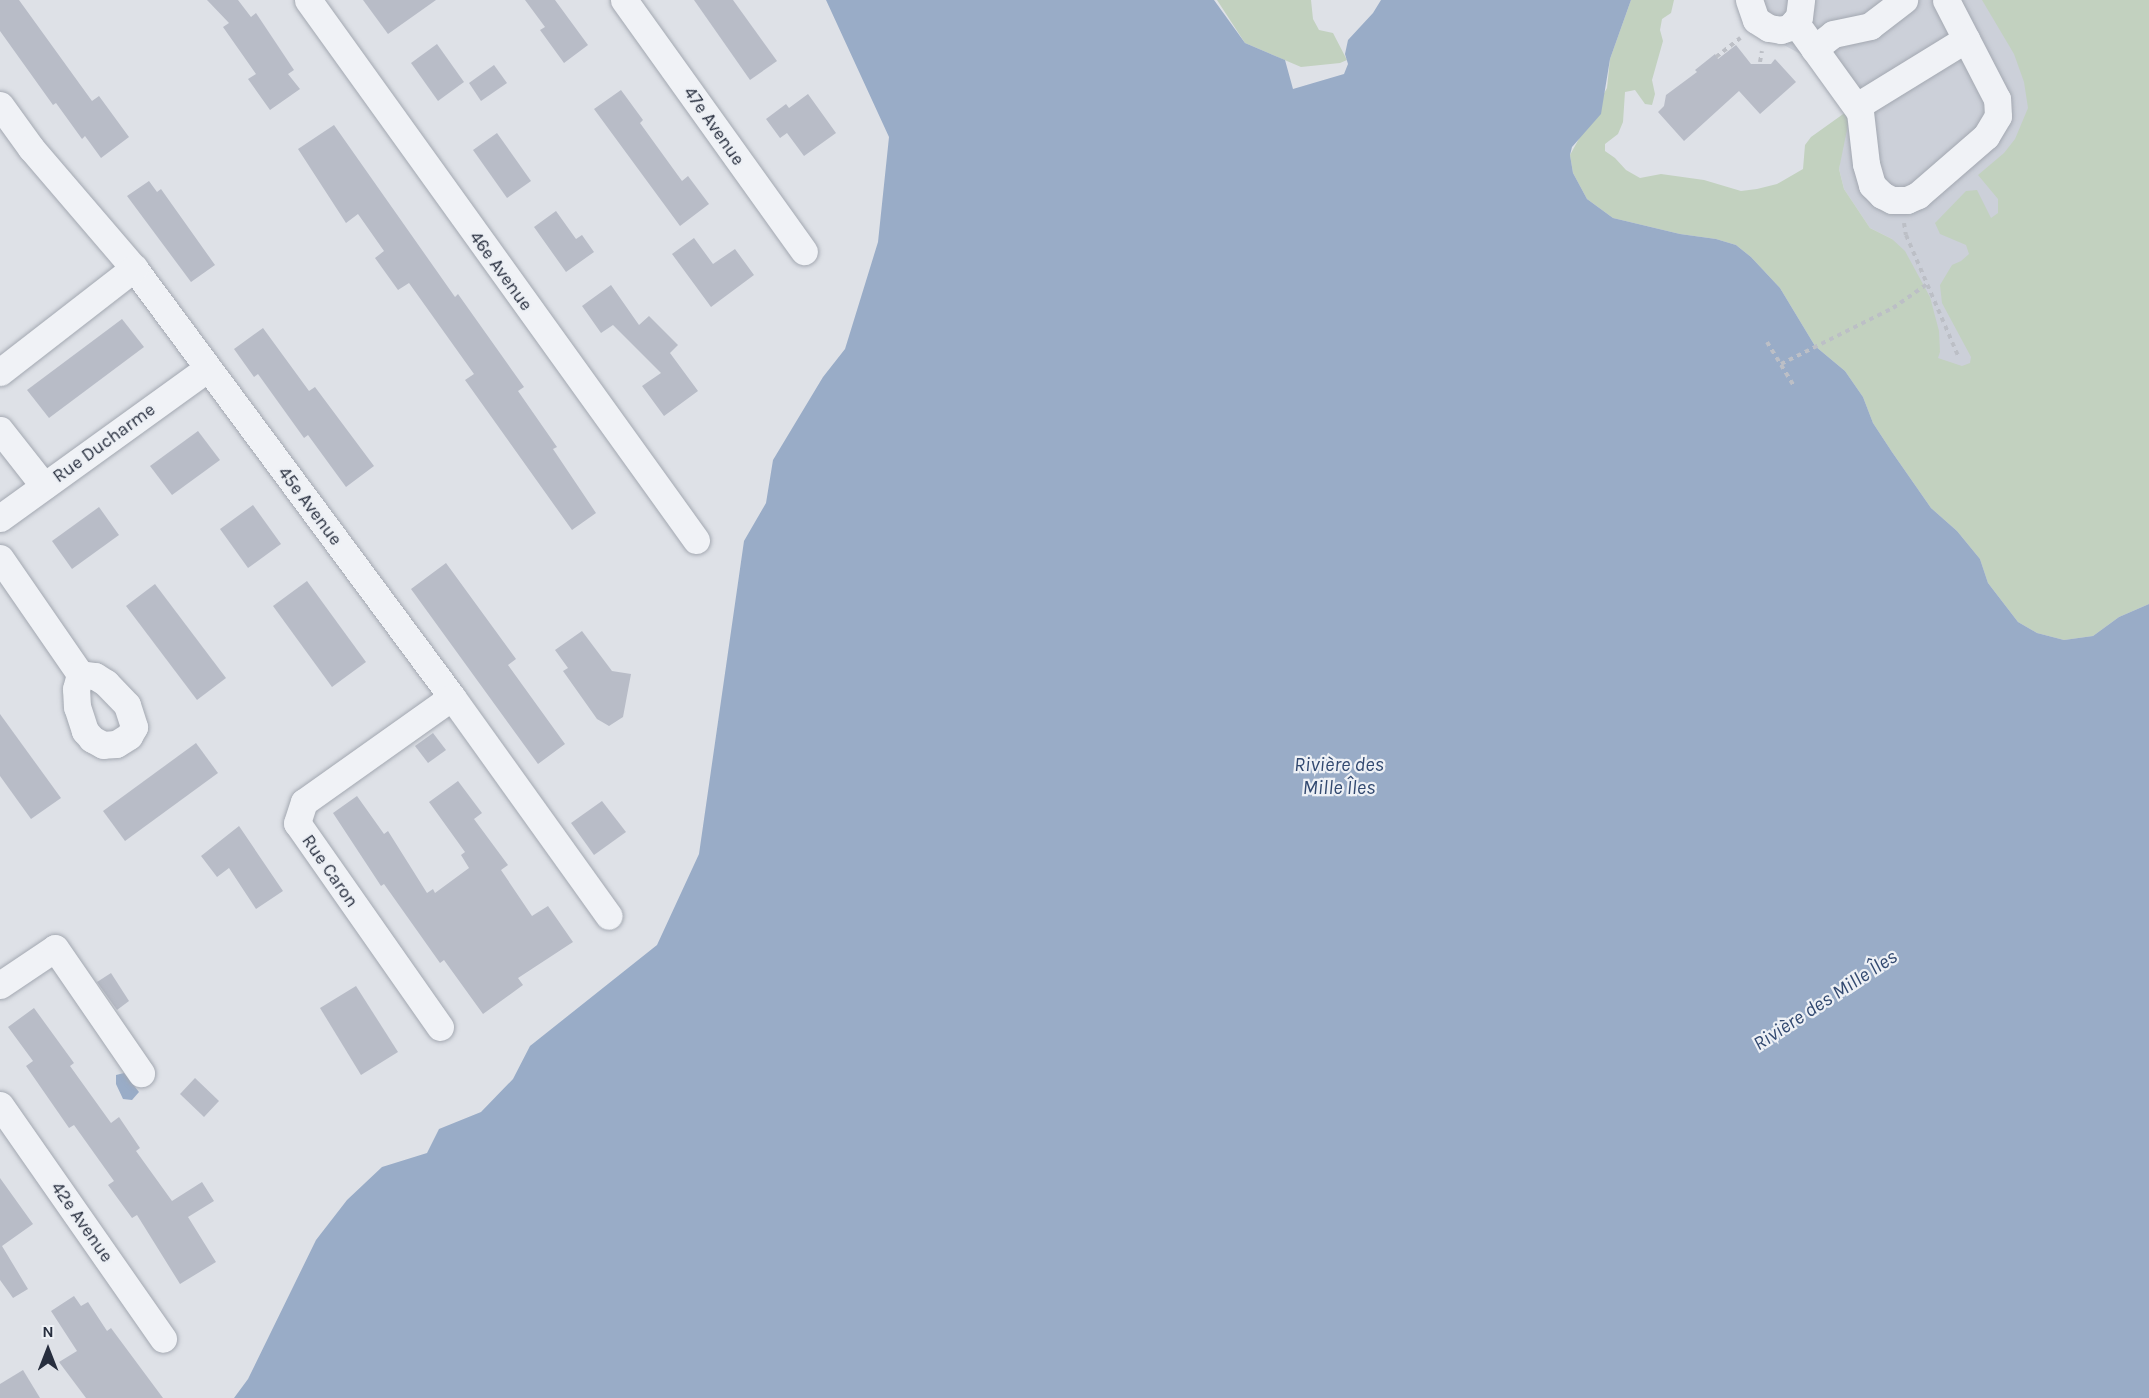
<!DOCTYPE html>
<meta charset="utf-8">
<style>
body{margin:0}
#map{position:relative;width:2149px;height:1398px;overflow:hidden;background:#dee1e7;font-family:Karla,sans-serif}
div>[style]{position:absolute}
.built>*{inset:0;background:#ccd0d9}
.green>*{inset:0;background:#c2d1bf}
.water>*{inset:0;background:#99acc7}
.building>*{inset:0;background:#b8bcc7}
.path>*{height:4px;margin-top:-2px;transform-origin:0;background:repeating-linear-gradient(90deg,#bcbfc6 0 4.5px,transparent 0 9px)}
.roads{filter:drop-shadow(0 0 2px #a3a8b1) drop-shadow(0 0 2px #a3a8b1)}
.minor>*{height:27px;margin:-13.5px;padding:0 13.5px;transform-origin:13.5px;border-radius:13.5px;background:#f0f2f6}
span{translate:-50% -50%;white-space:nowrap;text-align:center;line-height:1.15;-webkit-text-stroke:4.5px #edf0f5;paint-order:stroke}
.street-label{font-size:18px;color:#272e3e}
.water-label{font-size:20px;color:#324970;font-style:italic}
.north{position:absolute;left:18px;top:1320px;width:60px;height:60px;-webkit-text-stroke:4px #edf0f5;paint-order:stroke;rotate:0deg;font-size:16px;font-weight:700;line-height:24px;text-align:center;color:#272e3e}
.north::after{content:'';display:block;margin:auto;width:21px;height:27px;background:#272e3e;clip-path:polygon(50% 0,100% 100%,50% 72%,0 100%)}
</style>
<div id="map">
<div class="built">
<div style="clip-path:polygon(1738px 0,2149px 0,2149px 604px,1933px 370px,1940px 351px,1892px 239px,1870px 228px,1844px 189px,1839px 169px,1846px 112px,1804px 56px,1773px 39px)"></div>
</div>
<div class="green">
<div style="clip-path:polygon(1217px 0,1311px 0,1313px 19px,1319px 30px,1333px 33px,1347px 60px,1340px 63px,1301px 67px,1245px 43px)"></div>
<div style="clip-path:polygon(1631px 0,1674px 0,1671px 13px,1662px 19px,1660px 30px,1663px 41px,1652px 80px,1655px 94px,1652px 105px,1645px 104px,1635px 90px,1625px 92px,1623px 122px,1618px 134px,1605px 144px,1605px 151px,1615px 158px,1626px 170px,1640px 178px,1661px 174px,1704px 180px,1741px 191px,1757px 189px,1777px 184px,1803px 169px,1805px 145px,1811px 137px,1846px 112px,1848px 125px,1839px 169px,1844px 189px,1870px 228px,1892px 239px,1905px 251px,1930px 297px,1939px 331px,1940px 352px,1938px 358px,1962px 366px,1970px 363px,1971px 357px,1942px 303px,1940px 285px,1952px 265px,1961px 261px,1969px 254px,1966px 245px,1940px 234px,1935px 223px,1966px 191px,1977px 190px,1991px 218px,1998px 213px,1998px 199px,1978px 175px,2004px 153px,2015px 139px,2028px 108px,2024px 82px,2014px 54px,1982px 0,2149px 0,2149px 604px,2119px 617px,2093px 636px,2064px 640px,2037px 633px,2018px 622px,1988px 583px,1980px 559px,1957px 531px,1931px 508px,1892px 452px,1873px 423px,1863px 397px,1845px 371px,1815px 346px,1780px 288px,1751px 257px,1736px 245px,1716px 239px,1680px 234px,1613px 218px,1587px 199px,1573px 173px,1570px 155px,1607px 88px,1610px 59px)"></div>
</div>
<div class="water">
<div style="clip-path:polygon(826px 0,1214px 0,1245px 43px,1285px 60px,1293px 89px,1344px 74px,1348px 64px,1345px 54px,1348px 40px,1373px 13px,1381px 0,1631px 0,1610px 59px,1601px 114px,1572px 147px,1570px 155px,1573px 173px,1587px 199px,1613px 218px,1680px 234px,1716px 239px,1736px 245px,1751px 257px,1780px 288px,1815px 346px,1845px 371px,1863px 397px,1873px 423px,1892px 452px,1931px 508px,1957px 531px,1980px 559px,1988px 583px,2018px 622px,2037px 633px,2064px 640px,2093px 636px,2119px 617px,2149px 604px,2149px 1398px,234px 1398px,248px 1379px,316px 1240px,347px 1200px,382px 1167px,427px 1153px,439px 1129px,481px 1112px,513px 1079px,530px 1046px,657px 945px,699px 854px,744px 541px,766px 503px,773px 460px,823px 377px,845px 349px,878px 242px,889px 137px)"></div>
<div style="clip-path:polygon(124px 1073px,139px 1092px,132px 1100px,123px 1099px,116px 1084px,116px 1075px)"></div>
</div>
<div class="building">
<div style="clip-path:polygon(0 0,19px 0,92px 101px,99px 96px,129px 137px,101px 158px,85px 136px,82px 139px,56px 103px,53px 105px,0 31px)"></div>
<div style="clip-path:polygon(207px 0,238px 0,251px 17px,256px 13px,294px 70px,288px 74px,300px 89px,270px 110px,248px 79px,256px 74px,223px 27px,229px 23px)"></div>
<div style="clip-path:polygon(363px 0,436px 0,388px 34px)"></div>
<div style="clip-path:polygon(525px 0,555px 0,588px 45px,564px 63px,540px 30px,545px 27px)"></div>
<div style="clip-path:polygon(694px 0,733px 0,777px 61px,750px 80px)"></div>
<div style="clip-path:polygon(437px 44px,464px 82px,438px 101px,411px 63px)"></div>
<div style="clip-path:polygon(1736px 45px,1751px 64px,1771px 64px,1775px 59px,1796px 82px,1760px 114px,1739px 91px,1684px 141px,1658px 112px,1664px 106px,1666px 95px,1697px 72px,1695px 70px,1715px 54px,1718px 59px)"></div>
<div style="clip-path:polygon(494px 65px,507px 83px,481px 101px,469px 83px)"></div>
<div style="clip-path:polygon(621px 90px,643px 120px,640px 123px,682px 181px,688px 176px,709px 204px,680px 226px,594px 109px)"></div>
<div style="clip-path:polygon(808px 94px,836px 133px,804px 156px,787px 133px,780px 138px,766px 119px,786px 104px,789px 108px)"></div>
<div style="clip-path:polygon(334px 125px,455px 297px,458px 294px,524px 387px,518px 391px,557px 447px,553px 449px,596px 513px,572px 530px,465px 380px,474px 374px,409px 283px,398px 290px,375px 258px,384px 251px,358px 214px,346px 223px,298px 149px)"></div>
<div style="clip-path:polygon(497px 133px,531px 181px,507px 198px,473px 150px)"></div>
<div style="clip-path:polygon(149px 181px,157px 192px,161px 189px,215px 265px,191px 282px,127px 196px)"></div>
<div style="clip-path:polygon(556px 211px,576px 239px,582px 235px,594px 252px,566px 272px,534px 227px)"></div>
<div style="clip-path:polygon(694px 238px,713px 264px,735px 249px,754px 275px,711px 307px,672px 254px)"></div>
<div style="clip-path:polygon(611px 285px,639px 325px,649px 316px,678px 345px,670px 353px,698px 391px,664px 416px,642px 386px,661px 373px,613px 325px,601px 333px,582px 306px)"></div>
<div style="clip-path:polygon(122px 319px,144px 347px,49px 418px,27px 390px)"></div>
<div style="clip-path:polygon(263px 328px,309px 391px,315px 387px,374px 466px,346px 487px,308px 435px,304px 438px,258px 374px,254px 377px,234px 349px)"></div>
<div style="clip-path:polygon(198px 431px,220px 460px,172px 495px,150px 466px)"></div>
<div style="clip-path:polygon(253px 505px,281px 544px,248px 568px,220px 529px)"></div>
<div style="clip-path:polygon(99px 507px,119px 535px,72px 569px,52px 541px)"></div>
<div style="clip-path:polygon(446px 563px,516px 659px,508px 665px,565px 744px,538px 764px,411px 589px)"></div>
<div style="clip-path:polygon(307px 581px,366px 662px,332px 687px,273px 606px)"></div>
<div style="clip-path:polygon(155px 584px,226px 678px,197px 700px,126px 606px)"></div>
<div style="clip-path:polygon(582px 631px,612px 671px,631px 674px,623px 717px,609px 726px,597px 719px,563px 671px,568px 668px,555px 650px)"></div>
<div style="clip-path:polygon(0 714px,61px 798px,31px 819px,0 776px)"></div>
<div style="clip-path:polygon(433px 733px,446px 750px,428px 763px,415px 746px)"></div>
<div style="clip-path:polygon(196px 743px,218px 773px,125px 841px,103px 811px)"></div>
<div style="clip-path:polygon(458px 781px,482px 813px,474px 819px,508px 865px,501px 870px,532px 916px,548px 906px,573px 942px,518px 978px,523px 985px,483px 1014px,444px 960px,440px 963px,384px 884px,381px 886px,333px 813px,357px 796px,384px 834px,388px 831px,427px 893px,433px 889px,435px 893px,469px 868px,461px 855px,465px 852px,429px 802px)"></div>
<div style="clip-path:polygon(602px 801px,626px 832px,594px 855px,571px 823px)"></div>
<div style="clip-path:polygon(239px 826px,283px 891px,256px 909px,229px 868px,217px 877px,201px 856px)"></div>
<div style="clip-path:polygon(111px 973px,129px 1001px,117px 1010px,97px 982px)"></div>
<div style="clip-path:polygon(356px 986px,398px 1052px,361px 1075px,320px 1008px)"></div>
<div style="clip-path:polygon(34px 1008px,74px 1063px,70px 1066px,111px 1123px,119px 1117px,140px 1148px,136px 1151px,172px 1201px,202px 1182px,214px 1201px,188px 1217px,216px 1262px,180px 1284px,137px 1215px,132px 1218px,108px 1185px,114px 1181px,74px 1125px,69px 1128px,26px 1066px,33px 1061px,8px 1027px)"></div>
<div style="clip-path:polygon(195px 1078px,219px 1101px,204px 1117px,180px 1094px)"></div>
<div style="clip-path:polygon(0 1178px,33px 1224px,2px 1246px,28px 1289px,13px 1298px,0 1280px)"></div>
<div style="clip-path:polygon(74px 1296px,81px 1306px,88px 1302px,107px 1331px,111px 1328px,163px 1398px,86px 1398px,59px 1362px,77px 1351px,51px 1311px)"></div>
<div style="clip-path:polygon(23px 1370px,40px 1398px,0 1398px,0 1384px)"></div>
</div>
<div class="path">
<div style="left:1716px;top:57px;width:31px;rotate:-38deg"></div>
<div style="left:1760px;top:62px;width:11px;rotate:-80deg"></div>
<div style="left:1904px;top:223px;width:12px;rotate:81deg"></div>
<div style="left:1906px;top:235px;width:134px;rotate:66.7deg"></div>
<div style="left:1767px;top:342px;width:52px;rotate:58.5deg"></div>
<div style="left:1781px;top:364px;width:125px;rotate:-26.6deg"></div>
<div style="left:1893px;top:308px;width:42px;rotate:-35.2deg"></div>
</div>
<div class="roads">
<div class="minor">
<div style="left:308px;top:0;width:665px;rotate:54.3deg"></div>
<div style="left:624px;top:0;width:309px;rotate:54.4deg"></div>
<div style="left:1749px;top:0;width:21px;rotate:71deg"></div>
<div style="left:1756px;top:20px;width:15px;rotate:32deg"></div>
<div style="left:1769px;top:28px;width:12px;rotate:9deg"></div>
<div style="left:1781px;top:30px;width:9px;rotate:-18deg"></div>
<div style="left:1790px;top:27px;width:13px;rotate:-48deg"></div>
<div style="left:1799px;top:17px;width:17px;rotate:-83deg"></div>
<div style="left:1795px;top:22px;width:111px;rotate:54.2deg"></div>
<div style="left:1860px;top:112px;width:52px;rotate:83.4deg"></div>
<div style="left:1866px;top:164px;width:22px;rotate:74deg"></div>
<div style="left:1872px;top:185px;width:14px;rotate:45deg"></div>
<div style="left:1882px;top:195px;width:11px;rotate:27deg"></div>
<div style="left:1892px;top:200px;width:15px"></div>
<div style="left:1907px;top:200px;width:12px;rotate:-24deg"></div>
<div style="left:1918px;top:195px;width:90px;rotate:-40.9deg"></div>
<div style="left:1986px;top:136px;width:23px;rotate:-59deg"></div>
<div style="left:1998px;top:116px;width:17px;rotate:-93deg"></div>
<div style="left:1997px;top:99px;width:111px;rotate:-117.3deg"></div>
<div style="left:1814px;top:49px;width:24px;rotate:-38deg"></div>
<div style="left:1833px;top:34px;width:38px;rotate:-12deg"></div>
<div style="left:1870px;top:26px;width:43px;rotate:-37.4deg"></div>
<div style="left:0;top:105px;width:53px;rotate:54.2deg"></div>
<div style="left:31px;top:148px;width:158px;rotate:49.4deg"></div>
<div style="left:134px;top:268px;width:534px;rotate:53.45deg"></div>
<div style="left:452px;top:697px;width:269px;rotate:54.4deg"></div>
<div style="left:1857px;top:106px;width:128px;rotate:-31.6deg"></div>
<div style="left:0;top:372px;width:170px;rotate:-37.8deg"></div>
<div style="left:0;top:430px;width:71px;rotate:51.8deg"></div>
<div style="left:0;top:518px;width:256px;rotate:-35.8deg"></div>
<div style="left:0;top:558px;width:141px;rotate:55.4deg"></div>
<div style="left:80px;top:674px;width:15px;rotate:8deg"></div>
<div style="left:95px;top:676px;width:13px;rotate:32deg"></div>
<div style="left:106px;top:683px;width:30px;rotate:46deg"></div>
<div style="left:127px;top:705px;width:23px;rotate:72deg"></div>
<div style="left:134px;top:727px;width:10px;rotate:119deg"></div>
<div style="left:129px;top:736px;width:15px;rotate:148deg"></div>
<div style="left:116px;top:744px;width:13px;rotate:176deg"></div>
<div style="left:103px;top:745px;width:13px;rotate:-151deg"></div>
<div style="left:92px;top:739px;width:11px;rotate:-131deg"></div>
<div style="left:85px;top:731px;width:25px;rotate:-108deg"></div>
<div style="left:77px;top:707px;width:18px;rotate:-93deg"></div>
<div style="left:76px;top:689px;width:16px;rotate:-75deg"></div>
<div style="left:0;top:985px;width:66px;rotate:-33.9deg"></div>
<div style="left:55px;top:948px;width:152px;rotate:55.5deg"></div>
<div style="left:440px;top:1027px;width:249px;rotate:-125deg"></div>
<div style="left:297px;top:823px;width:22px;rotate:-72deg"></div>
<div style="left:304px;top:802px;width:181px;rotate:-35.4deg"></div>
<div style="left:0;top:1105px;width:285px;rotate:55.1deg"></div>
</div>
</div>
<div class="street-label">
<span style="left:714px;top:126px;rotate:55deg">47e Avenue</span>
<span style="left:501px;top:271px;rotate:54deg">46e Avenue</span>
<span style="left:104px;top:443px;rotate:-36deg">Rue Ducharme</span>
<span style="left:310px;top:506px;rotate:53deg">45e Avenue</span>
<span style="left:330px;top:871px;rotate:55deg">Rue Caron</span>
<span style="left:82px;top:1222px;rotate:55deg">42e Avenue</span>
</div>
<div class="water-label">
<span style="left:1339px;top:776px">Rivière des<br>Mille Îles</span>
<span style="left:1825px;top:1000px;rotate:-33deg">Rivière des Mille Îles</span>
</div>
<div class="north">N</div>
</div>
